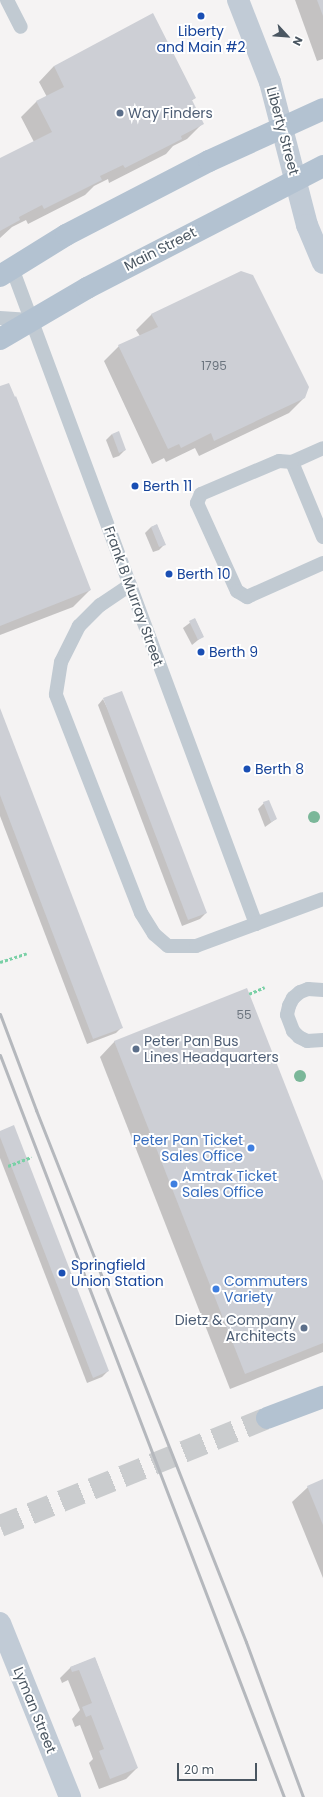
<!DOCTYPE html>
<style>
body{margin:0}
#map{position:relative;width:323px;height:1797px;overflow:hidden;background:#f5f3f3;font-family:Poppins,sans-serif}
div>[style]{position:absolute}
.shadow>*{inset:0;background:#0003}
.building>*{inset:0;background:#cdcfd5}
.primary-tunnel>*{height:22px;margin-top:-11px;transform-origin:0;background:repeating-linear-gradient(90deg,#caccce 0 22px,transparent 0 33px)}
.path>*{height:2.5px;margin-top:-1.25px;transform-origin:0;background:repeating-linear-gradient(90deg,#7ad0a6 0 3px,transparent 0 5px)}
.lane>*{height:14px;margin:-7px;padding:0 7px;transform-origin:7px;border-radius:7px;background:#c1cad2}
.secondary>*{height:22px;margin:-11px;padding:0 11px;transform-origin:11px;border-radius:11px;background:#c1cbd6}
.primary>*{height:22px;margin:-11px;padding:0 11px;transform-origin:11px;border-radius:11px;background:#b3c2d1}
.rail>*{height:3px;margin:-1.5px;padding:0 1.5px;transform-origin:1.5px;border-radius:1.5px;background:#b5b8bd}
.trees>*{width:12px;height:12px;margin:-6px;border-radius:50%;background:#7bb799}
.dots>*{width:11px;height:11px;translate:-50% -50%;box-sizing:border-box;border:2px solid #fff;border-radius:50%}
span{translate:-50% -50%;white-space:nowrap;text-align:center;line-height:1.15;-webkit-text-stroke:4px #fff;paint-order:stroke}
.number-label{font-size:12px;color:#6b747e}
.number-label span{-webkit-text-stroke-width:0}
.transit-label{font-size:14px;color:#164399}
.left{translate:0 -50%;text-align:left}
.service-label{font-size:14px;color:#4e5e75}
.right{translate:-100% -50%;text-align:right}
.street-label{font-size:14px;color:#4a5661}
.shop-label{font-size:14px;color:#366cbe}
.north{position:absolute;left:267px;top:16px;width:40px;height:40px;-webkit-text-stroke:3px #fff;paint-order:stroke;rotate:116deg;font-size:11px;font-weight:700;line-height:16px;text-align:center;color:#4a5661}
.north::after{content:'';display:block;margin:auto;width:14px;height:18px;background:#4a5661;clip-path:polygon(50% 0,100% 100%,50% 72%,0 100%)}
.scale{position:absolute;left:177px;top:1763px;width:80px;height:18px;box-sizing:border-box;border:2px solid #4a5661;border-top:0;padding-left:5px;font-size:12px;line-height:14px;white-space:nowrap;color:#4a5661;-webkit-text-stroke:3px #fff;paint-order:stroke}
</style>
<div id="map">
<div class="shadow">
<div style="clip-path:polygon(295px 0,323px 0,323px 59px,317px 61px)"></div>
<div style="clip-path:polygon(54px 66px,195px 98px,191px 101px,202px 124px,187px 139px,173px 146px,166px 154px,109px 183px,108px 179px,94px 186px,85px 195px,28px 224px,26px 220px,12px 227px,0 238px,0 160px,34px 142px,21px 117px,36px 102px,47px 97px,39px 82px)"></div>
<div style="clip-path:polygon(152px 314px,305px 397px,289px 413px,199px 456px,195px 448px,166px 462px,164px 458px,152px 464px,104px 361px,119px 346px,140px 336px,136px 330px)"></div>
<div style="clip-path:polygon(0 387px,90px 590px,73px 607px,0 635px)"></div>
<div style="clip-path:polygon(112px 434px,125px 450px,119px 456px,113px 458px,106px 440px)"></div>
<div style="clip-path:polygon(157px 525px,165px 544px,159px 550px,153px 552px,145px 533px,151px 527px)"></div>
<div style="clip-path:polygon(195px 619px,203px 636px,192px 645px,183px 628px)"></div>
<div style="clip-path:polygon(103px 699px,206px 913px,200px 919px,182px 926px,98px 705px)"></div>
<div style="clip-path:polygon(0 710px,121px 1028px,116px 1033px,87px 1044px,0 816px)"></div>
<div style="clip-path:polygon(264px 803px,276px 819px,265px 827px,258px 809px)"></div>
<div style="clip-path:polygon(115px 1041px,323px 1184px,323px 1352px,230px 1389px,100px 1057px)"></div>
<div style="clip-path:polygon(0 1132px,108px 1371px,102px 1377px,87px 1383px,0 1158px)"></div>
<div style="clip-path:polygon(323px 1480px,323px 1578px,292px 1502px,308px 1487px)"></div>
<div style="clip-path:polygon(95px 1658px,137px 1768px,126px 1779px,99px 1789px,89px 1763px,93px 1759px,80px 1725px,75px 1727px,72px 1719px,80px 1710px,68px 1680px,62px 1683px,60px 1678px,71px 1667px)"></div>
</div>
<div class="building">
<div style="clip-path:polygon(317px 0,323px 0,323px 16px)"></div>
<div style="clip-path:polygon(153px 13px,196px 98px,192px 100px,204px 124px,181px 136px,182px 139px,125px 168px,123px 165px,100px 176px,102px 180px,44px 209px,42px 205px,19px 217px,20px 220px,0 231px,0 158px,52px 132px,36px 101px,64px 87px,54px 66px)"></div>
<div style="clip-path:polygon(241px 271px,253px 275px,309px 387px,305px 398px,214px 441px,211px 433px,181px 448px,179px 444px,168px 449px,118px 345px,158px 327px,151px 314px)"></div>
<div style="clip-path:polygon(9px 383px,15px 397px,16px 396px,91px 590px,0 626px,0 386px)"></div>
<div style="clip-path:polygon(119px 431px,126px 450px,119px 453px,112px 434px)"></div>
<div style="clip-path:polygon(157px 524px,166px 545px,159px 547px,151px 527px)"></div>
<div style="clip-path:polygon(195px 618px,204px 637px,198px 640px,189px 621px)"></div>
<div style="clip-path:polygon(122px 691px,207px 913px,188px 920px,103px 698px)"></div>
<div style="clip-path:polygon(0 708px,123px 1028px,93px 1039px,0 795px)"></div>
<div style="clip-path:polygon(269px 800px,277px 819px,271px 822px,263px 802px)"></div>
<div style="clip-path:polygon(247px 988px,323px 1181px,323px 1343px,245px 1374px,114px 1041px)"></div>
<div style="clip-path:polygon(14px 1125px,109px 1371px,93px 1378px,0 1137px,0 1131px)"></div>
<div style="clip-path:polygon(323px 1479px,323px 1525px,307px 1486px)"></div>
<div style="clip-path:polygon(95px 1657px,138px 1768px,110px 1779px,99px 1751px,104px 1749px,91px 1715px,86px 1717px,82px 1707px,92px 1703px,79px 1670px,72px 1672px,70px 1667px)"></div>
</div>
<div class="primary-tunnel">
<div style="left:0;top:1526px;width:288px;rotate:-22deg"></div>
</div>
<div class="path">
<div style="left:0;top:962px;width:28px;rotate:-18deg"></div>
<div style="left:249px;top:994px;width:17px;rotate:-24deg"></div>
<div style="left:8px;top:1166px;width:25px;rotate:-21deg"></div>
</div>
<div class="lane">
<div style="left:7px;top:0;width:30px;rotate:63deg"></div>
<div style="left:12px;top:268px;width:700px;rotate:69.6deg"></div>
<div style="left:0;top:318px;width:30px;rotate:4deg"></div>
<div style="left:292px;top:462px;width:34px;rotate:-24deg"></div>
<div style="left:323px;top:537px;width:81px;rotate:-112.5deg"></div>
<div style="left:292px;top:462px;width:13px;rotate:-176deg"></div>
<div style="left:279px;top:461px;width:85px;rotate:157.1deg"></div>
<div style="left:201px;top:494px;width:10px;rotate:114deg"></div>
<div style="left:197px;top:503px;width:97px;rotate:65.6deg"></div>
<div style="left:237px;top:591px;width:12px;rotate:31deg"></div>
<div style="left:247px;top:597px;width:83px;rotate:-24.1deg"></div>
<div style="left:130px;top:585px;width:36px;rotate:146deg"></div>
<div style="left:100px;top:605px;width:30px;rotate:135deg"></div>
<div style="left:79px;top:626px;width:40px;rotate:116.6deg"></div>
<div style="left:61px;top:662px;width:33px;rotate:99deg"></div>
<div style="left:56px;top:695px;width:234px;rotate:68.7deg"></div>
<div style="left:141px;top:913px;width:25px;rotate:58deg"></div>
<div style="left:154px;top:934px;width:18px;rotate:41deg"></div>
<div style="left:168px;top:946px;width:28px"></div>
<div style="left:196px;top:946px;width:135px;rotate:-20.3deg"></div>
<div style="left:323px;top:990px;width:15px;rotate:-176deg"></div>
<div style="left:308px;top:989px;width:9px;rotate:159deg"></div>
<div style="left:300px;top:992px;width:9px;rotate:139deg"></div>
<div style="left:293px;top:998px;width:9px;rotate:117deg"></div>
<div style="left:289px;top:1006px;width:9px;rotate:103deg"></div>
<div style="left:287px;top:1015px;width:17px;rotate:69deg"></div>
<div style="left:293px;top:1031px;width:8px;rotate:45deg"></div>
<div style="left:299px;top:1037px;width:9px;rotate:27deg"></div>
<div style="left:307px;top:1041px;width:16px;rotate:-4deg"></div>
</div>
<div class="secondary">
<div style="left:238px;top:0;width:88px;rotate:68.7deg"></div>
<div style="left:270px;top:82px;width:148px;rotate:75.5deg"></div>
<div style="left:307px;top:225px;width:41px;rotate:67.2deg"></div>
<div style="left:0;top:1623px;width:188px;rotate:68.1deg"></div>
</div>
<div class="primary">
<div style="left:0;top:276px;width:78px;rotate:-31.8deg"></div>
<div style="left:66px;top:235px;width:161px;rotate:-27.4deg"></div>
<div style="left:209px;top:161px;width:125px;rotate:-24.5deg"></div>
<div style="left:0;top:339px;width:101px;rotate:-30.4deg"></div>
<div style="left:87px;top:288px;width:266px;rotate:-27.3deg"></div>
<div style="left:267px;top:1418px;width:60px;rotate:-20.6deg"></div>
</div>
<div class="rail">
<div style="left:0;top:1014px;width:103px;rotate:69.4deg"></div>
<div style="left:36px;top:1110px;width:572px;rotate:68.46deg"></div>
<div style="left:246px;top:1642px;width:165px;rotate:69.8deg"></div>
<div style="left:0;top:1055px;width:794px;rotate:69.06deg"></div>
</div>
<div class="trees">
<div style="left:314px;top:817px"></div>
<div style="left:300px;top:1076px"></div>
</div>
<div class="dots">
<div style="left:201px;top:16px;background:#1a4fb4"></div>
<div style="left:120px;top:113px;background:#5c6f8a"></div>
<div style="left:135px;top:486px;background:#1a4fb4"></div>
<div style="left:169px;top:574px;background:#1a4fb4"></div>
<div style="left:201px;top:652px;background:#1a4fb4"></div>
<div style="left:247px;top:769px;background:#1a4fb4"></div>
<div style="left:136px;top:1049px;background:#5c6f8a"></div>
<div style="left:251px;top:1148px;background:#3f7fe0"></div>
<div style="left:174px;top:1184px;background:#3f7fe0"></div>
<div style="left:62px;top:1273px;background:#1a4fb4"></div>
<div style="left:216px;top:1289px;background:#3f7fe0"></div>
<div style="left:304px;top:1328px;background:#5c6f8a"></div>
</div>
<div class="number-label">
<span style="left:214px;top:366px">1795</span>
<span style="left:244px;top:1015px">55</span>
</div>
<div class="transit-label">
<span style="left:201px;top:39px">Liberty<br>and Main #2</span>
<span class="left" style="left:143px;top:486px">Berth 11</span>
<span class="left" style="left:177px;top:574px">Berth 10</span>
<span class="left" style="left:209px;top:652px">Berth 9</span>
<span class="left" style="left:255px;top:769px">Berth 8</span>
<span class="left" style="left:71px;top:1273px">Springfield<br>Union Station</span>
</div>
<div class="service-label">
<span class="left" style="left:128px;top:113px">Way Finders</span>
<span class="left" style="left:144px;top:1049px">Peter Pan Bus<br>Lines Headquarters</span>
<span class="right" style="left:296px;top:1328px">Dietz &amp; Company<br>Architects</span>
</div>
<div class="street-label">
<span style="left:283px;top:131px;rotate:75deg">Liberty Street</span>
<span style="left:160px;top:249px;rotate:-27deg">Main Street</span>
<span style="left:134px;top:596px;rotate:70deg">Frank B Murray Street</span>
<span style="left:35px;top:1710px;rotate:68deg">Lyman Street</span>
</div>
<div class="shop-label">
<span class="right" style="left:243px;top:1148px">Peter Pan Ticket<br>Sales Office</span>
<span class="left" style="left:182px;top:1184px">Amtrak Ticket<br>Sales Office</span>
<span class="left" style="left:224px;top:1289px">Commuters<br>Variety</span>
</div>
<div class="north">N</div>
<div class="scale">20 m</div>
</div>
